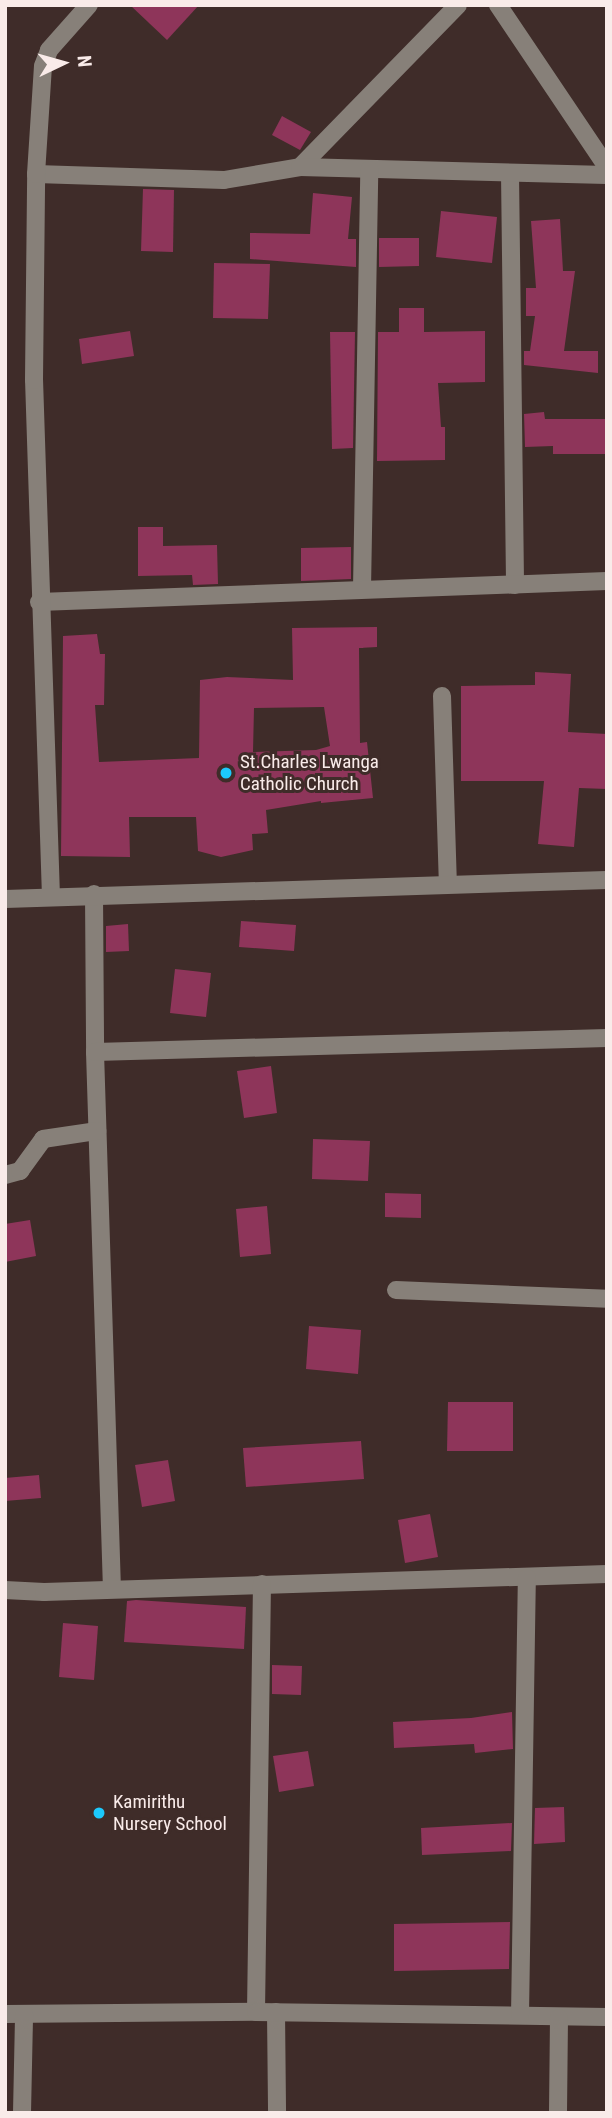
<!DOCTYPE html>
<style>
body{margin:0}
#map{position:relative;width:612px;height:2118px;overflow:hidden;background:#3f2c29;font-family:"Roboto Condensed",sans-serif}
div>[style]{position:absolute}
.building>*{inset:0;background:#8e355a}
.minor>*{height:18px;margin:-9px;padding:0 9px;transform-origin:9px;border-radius:9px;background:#878079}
.dots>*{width:19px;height:19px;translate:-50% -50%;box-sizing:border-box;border:4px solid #3f2c29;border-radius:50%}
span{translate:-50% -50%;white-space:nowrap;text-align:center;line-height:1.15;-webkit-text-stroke:6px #3f2c29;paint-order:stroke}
.poi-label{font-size:19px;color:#f9ebe9}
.left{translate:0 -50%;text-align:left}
.frame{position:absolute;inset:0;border:7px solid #f9ebe9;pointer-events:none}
.north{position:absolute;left:28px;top:28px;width:70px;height:70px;-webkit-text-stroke:5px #3f2c29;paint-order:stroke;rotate:85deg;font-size:19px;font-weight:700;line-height:28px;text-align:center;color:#f9ebe9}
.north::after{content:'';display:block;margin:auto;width:24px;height:32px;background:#f9ebe9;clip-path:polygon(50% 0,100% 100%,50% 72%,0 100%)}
</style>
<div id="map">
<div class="building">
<div style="clip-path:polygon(130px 5px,199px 5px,167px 40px)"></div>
<div style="clip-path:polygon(282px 116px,311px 132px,300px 150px,272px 135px)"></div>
<div style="clip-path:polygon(143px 189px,174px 190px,173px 252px,141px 251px)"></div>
<div style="clip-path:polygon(313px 193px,352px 197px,348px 239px,356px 239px,356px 267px,250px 259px,250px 233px,310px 234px)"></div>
<div style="clip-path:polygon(441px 211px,497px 217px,492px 263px,436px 257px)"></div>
<div style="clip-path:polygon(560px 219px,563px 271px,575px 271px,564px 351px,598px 351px,598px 373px,524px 365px,524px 351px,530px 351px,535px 316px,526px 316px,526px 288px,536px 288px,531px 221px)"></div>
<div style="clip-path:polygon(379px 238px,419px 238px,419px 266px,379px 267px)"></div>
<div style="clip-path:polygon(214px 263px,270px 264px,268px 319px,213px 318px)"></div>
<div style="clip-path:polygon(399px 308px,424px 308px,424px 332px,485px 331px,485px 382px,438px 383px,441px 427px,445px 427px,445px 460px,377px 461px,378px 332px,399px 332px)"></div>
<div style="clip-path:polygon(130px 331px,134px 356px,82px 364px,79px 339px)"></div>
<div style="clip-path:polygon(330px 332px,355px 332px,353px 448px,332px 449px)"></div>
<div style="clip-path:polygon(544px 412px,545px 419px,607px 419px,607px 454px,553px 454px,553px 446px,525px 447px,524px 414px)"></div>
<div style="clip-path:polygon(138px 527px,163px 527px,163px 546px,217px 545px,218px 584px,193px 585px,192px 575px,138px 576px)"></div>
<div style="clip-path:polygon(351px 547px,351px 579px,301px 581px,301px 548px)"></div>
<div style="clip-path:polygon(evenodd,377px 627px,377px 647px,359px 648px,360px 743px,367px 742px,373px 798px,321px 803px,321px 801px,266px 810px,268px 833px,252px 834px,253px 850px,221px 857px,198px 851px,196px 817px,129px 817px,130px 857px,61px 856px,63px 636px,97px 634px,100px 654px,105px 654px,104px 705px,95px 705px,99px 762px,199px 758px,200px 680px,227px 677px,293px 680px,292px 628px,377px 627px,324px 707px,330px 746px,316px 750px,253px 752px,254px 708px,324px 707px)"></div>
<div style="clip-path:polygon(535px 672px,571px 674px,568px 732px,607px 734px,607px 789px,579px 788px,574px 847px,538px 844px,544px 781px,461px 781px,461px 686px,535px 685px)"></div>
<div style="clip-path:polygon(241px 921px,296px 925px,294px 951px,239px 947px)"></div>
<div style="clip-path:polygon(128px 924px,129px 951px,106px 952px,106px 926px)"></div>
<div style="clip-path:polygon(175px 969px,211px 973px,206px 1017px,170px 1013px)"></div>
<div style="clip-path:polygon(271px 1066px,277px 1113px,244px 1118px,237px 1071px)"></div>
<div style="clip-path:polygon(313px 1139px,370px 1141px,368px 1181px,312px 1179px)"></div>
<div style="clip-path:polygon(385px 1193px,421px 1194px,421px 1218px,385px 1217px)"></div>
<div style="clip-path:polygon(267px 1206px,271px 1254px,240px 1257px,236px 1209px)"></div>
<div style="clip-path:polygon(30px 1220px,36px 1256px,5px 1262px,5px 1224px)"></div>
<div style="clip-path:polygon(309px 1326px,361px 1330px,358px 1374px,306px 1369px)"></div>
<div style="clip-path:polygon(448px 1402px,513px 1402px,513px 1451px,447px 1451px)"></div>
<div style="clip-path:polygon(361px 1441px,364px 1479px,246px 1487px,243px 1448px)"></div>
<div style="clip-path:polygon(168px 1460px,175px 1501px,142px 1507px,135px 1465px)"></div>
<div style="clip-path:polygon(39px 1475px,41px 1498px,5px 1501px,5px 1478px)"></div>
<div style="clip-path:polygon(430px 1514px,438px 1557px,405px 1563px,398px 1520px)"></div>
<div style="clip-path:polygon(136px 1600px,246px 1607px,244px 1649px,124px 1642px,127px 1601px)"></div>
<div style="clip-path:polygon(63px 1623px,98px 1626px,94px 1680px,59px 1677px)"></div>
<div style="clip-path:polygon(272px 1665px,302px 1666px,301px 1695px,272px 1694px)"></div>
<div style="clip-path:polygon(512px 1712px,513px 1749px,475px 1753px,474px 1744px,394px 1748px,393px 1722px,471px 1718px)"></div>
<div style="clip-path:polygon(308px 1751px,314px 1786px,279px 1792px,273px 1756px)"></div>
<div style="clip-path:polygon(564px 1807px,565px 1842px,534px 1844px,535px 1808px)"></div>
<div style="clip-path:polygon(512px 1823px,511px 1851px,422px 1855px,421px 1828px)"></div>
<div style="clip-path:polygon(510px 1922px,509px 1969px,394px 1971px,394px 1924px)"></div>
</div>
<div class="minor">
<div style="left:498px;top:5px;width:195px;rotate:56.1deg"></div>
<div style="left:300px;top:167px;width:226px;rotate:-45.7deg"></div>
<div style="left:510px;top:173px;width:412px;rotate:89.3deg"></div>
<div style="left:36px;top:174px;width:188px;rotate:1.8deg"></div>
<div style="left:224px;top:180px;width:77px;rotate:-9.7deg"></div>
<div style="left:300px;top:167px;width:307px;rotate:1.5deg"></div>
<div style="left:362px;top:589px;width:419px;rotate:-89deg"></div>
<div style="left:39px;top:602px;width:568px;rotate:-2.12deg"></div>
<div style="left:442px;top:696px;width:188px;rotate:88.2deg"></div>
<div style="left:94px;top:894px;width:158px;rotate:89.6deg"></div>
<div style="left:95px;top:1052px;width:537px;rotate:88.19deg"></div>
<div style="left:51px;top:897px;width:517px;rotate:-91.88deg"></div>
<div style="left:34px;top:380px;width:206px;rotate:-89.4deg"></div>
<div style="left:36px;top:174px;width:108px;rotate:-86.3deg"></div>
<div style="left:43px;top:66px;width:17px;rotate:-69deg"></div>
<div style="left:49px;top:50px;width:60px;rotate:-48.4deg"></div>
<div style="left:5px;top:899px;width:602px;rotate:-1.81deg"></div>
<div style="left:95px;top:1052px;width:512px;rotate:-1.57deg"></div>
<div style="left:5px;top:1175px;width:16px;rotate:-15deg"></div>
<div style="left:20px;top:1171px;width:39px;rotate:-54deg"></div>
<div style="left:43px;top:1139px;width:55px;rotate:-8.4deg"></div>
<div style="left:396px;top:1290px;width:211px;rotate:2.4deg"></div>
<div style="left:5px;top:1590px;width:39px;rotate:3deg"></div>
<div style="left:44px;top:1592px;width:563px;rotate:-1.83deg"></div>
<div style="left:256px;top:2012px;width:428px;rotate:-89.2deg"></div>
<div style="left:276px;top:2012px;width:101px;rotate:89.4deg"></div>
<div style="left:5px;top:2014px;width:251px;rotate:-0.5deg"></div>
<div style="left:256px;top:2012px;width:351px;rotate:0.8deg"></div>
<div style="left:520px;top:2015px;width:437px;rotate:-89.1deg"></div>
<div style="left:22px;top:2113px;width:98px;rotate:-88.8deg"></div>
<div style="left:558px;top:2113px;width:95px;rotate:-89.4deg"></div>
</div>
<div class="dots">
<div style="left:226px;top:773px;background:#1cc9fc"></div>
<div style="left:99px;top:1813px;background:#1cc9fc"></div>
</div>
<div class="poi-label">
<span class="left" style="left:240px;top:773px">St.Charles Lwanga<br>Catholic Church</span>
<span class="left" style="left:113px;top:1813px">Kamirithu<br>Nursery School</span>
</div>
<div class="frame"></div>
<div class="north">N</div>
</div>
